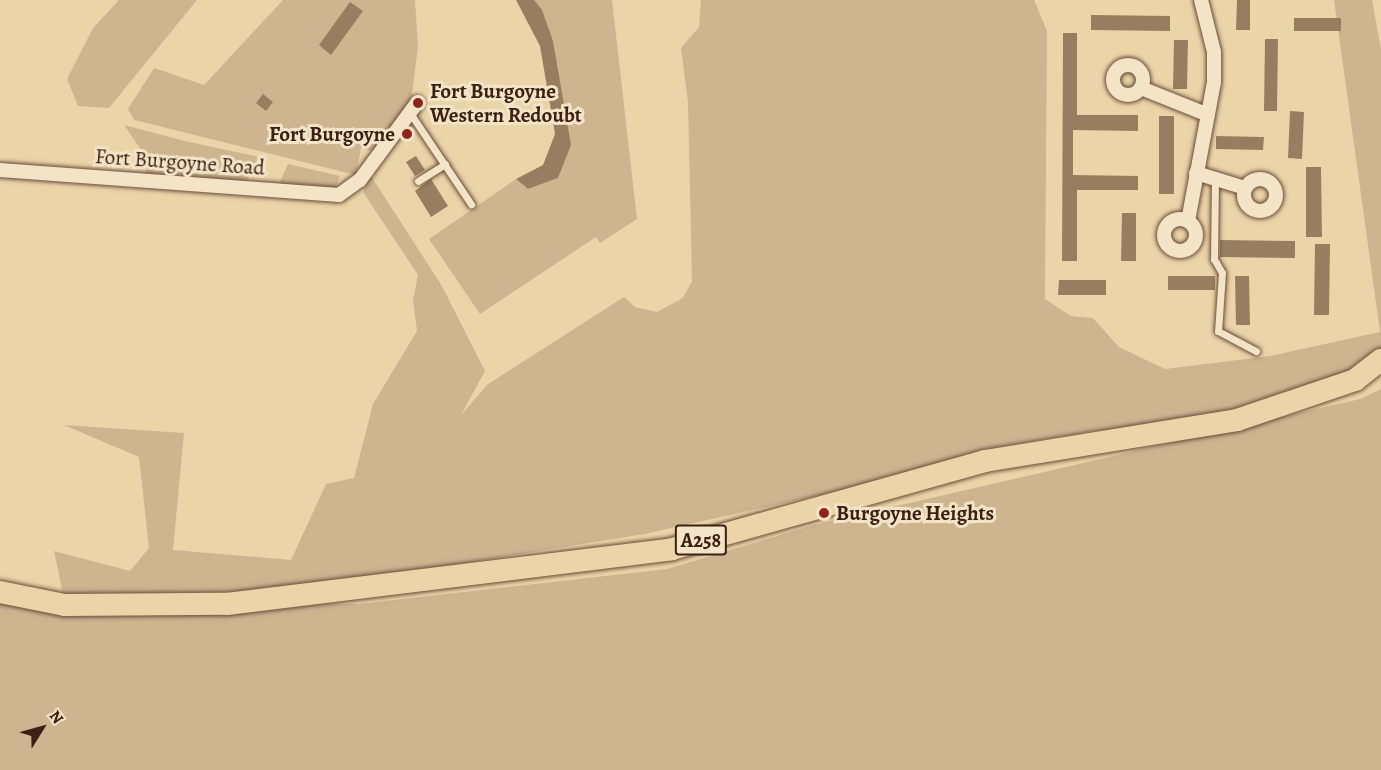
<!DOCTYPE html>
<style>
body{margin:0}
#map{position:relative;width:1381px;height:770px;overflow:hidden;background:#ecd4a9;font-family:Alegreya,serif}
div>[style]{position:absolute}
.green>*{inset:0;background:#ceb590}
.building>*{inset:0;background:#987e61}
.roads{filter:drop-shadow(0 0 2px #694d38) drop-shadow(0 0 2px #694d38)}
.lane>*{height:7px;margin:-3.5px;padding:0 3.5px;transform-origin:3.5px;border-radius:3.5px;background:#f3e3c7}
.street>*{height:14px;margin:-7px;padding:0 7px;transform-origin:7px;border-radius:7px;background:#f3e3c7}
.street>.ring{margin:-7px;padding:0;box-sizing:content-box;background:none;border:14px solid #f3e3c7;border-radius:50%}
.primary>*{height:22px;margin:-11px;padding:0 11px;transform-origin:11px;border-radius:11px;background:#ecd4a9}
.dots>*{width:16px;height:16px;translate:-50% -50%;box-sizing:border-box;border:3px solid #f3e3c7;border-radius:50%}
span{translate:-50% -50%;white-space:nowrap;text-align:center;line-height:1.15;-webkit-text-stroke:6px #f3e3c7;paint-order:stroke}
.shield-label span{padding:2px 4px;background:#f3e3c7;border:2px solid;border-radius:4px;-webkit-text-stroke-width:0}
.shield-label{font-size:20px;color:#3d2013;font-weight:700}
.poi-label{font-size:21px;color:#3d2013;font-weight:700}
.left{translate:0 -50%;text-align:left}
.right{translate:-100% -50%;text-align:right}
.street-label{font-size:21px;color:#3d2013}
.north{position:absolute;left:12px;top:698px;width:60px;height:60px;-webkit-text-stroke:4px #f3e3c7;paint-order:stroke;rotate:53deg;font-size:16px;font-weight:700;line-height:24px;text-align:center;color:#3d2013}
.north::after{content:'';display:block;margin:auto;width:21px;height:27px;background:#3d2013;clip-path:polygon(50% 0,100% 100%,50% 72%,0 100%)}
</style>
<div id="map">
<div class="green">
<div style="clip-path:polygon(119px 0,197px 0,109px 108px,78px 106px,67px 79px,93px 28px)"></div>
<div style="clip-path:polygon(283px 0,415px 0,418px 47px,412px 94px,417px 103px,379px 153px,361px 148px,356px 175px,134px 120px,128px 109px,154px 68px,204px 85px)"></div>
<div style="clip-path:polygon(534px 0,612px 0,637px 219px,600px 243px,596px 237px,480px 314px,429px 239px,516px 179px,528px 189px,558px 178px,568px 138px,553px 41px)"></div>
<div style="clip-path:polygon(701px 0,1034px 0,1047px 31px,1045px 299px,1071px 316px,1093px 318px,1119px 347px,1165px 369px,1270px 356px,1380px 332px,1334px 0,1372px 0,1381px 49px,1381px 359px,1228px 421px,1100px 430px,980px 450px,905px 476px,645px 534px,292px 591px,63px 594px,54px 551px,130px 571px,149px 548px,139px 457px,64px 425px,184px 433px,173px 550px,291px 560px,326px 484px,354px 478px,373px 404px,417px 331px,413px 300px,418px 275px,363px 192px,371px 176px,442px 286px,485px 371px,461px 415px,488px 384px,624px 297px,635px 307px,657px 312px,683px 298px,692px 281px,688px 102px,681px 48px,699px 27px)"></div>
<div style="clip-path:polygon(124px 125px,185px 141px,259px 157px,245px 185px,142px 176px,151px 164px)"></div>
<div style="clip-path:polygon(288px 164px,340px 176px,335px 189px,279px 184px)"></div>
<div style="clip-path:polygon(1381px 389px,1381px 770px,0 770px,0 599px,141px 616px,300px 603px,359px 604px,667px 569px,814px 525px,1360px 399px)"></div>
</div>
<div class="building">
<div style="clip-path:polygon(516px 0,534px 0,542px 10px,553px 41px,571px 145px,558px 178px,528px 189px,516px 179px,543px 165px,555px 134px,540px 46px)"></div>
<div style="clip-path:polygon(1237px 0,1250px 0,1250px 30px,1236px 30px)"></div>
<div style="clip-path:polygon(350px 2px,363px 11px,331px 55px,319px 45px)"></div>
<div style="clip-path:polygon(1091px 15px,1170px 16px,1170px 31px,1091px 30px)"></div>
<div style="clip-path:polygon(1294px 18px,1341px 18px,1341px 31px,1294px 31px)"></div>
<div style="clip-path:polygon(1063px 33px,1077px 33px,1077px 115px,1138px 115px,1138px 131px,1073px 130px,1073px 175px,1138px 176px,1138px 190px,1077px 190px,1077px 261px,1062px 261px)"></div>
<div style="clip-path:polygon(1265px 39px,1278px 39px,1277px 111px,1264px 111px)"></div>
<div style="clip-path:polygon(1174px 40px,1188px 40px,1187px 89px,1173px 89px)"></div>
<div style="clip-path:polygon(263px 94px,273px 102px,266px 111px,256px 103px)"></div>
<div style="clip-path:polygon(1290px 111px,1304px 112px,1302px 159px,1288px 158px)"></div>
<div style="clip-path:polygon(1159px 116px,1174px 116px,1174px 194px,1159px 194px)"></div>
<div style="clip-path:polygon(1216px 136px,1264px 137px,1263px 150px,1216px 149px)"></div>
<div style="clip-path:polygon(416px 156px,425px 170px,415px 176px,406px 162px)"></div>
<div style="clip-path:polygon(1306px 167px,1321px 167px,1322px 237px,1306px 237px)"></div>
<div style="clip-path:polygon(431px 179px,448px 206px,431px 217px,415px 191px)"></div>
<div style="clip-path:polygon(1122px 213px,1136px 213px,1136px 261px,1121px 261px)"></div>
<div style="clip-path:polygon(1220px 240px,1295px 241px,1295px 258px,1220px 257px)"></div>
<div style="clip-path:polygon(1315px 244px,1330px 244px,1329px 315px,1314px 315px)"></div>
<div style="clip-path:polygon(1168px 276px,1215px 276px,1215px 290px,1168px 290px)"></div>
<div style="clip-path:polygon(1235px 276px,1249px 276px,1250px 325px,1236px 325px)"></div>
<div style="clip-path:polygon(1059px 280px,1106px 280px,1106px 295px,1058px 295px)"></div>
</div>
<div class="roads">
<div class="lane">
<div style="left:410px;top:113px;width:110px;rotate:56.2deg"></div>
<div style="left:1215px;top:179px;width:80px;rotate:90.7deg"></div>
<div style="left:1214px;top:259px;width:16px;rotate:60deg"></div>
<div style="left:1222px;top:273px;width:58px;rotate:93.9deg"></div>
<div style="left:1218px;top:331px;width:43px;rotate:27.8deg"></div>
<div style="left:418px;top:181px;width:32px;rotate:-32deg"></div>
</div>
<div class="street">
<div class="ring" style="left:1113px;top:65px;width:16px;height:16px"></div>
<div style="left:1141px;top:88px;width:72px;rotate:21.9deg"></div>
<div style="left:0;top:170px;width:340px;rotate:4.2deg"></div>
<div style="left:339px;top:195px;width:26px;rotate:-36deg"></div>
<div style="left:360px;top:180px;width:96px;rotate:-53.5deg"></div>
<div style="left:1196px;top:173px;width:51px;rotate:17deg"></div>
<div class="ring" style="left:1244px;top:179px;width:18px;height:18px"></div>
<div class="ring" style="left:1164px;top:219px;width:18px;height:18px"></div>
<div style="left:1188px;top:221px;width:141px;rotate:-79.4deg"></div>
<div style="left:1214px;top:82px;width:30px;rotate:-90deg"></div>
<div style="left:1214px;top:52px;width:54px;rotate:-104deg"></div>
</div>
<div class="primary">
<div style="left:0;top:592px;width:66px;rotate:11.3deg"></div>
<div style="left:65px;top:605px;width:162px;rotate:-0.4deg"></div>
<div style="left:227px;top:604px;width:448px;rotate:-7deg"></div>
<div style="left:672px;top:549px;width:325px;rotate:-15.7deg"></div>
<div style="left:985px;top:461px;width:255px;rotate:-9.2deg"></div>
<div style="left:1237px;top:420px;width:125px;rotate:-18.7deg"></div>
<div style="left:1355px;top:380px;width:33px;rotate:-38deg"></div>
</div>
</div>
<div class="dots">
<div style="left:418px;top:103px;background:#8f2418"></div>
<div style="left:407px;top:134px;background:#8f2418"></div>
<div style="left:824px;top:513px;background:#8f2418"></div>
</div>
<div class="shield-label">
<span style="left:701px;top:540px">A258</span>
</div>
<div class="poi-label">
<span class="left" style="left:430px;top:103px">Fort Burgoyne<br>Western Redoubt</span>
<span class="right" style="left:395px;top:134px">Fort Burgoyne</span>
<span class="left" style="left:836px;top:513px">Burgoyne Heights</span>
</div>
<div class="street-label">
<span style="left:180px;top:162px;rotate:4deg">Fort Burgoyne Road</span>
</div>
<div class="north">N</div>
</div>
